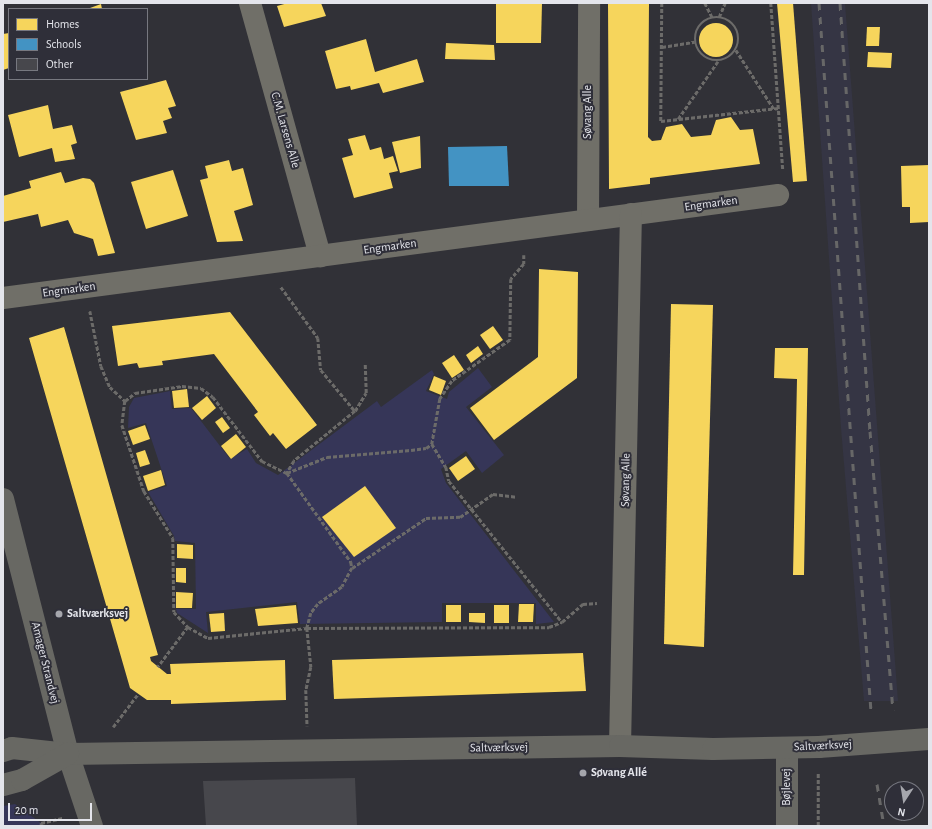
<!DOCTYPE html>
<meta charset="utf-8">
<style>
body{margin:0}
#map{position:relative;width:932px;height:829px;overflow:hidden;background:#313137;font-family:"Alegreya Sans",sans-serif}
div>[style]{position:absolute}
.built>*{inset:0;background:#353544}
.green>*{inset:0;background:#363658}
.homes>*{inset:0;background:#f6d55c}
.round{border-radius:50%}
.schools>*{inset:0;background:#4393c3}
.building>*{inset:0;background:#47474c}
.path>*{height:2.5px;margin-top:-1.25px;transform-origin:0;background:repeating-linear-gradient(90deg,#6c6b69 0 4px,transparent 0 6px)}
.path>.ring{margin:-1.25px;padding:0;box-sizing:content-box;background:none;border:2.5px solid #6c6b69;border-radius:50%}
.street>*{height:22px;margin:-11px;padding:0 11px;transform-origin:11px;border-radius:11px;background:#706f68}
.secondary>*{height:22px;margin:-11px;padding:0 11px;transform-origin:11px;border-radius:11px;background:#686863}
.rail>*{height:3px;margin-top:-1.5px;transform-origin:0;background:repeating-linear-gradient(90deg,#676767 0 7px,transparent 0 14px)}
.dots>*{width:11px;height:11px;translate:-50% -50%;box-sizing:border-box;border:2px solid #2f2f39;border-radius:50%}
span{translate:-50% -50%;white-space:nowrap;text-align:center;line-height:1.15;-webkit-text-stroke:4px #2f2f39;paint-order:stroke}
.street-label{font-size:12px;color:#e4e5eb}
.poi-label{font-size:12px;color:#e4e5eb;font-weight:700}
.left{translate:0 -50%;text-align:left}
.frame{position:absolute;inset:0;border:4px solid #e4e5eb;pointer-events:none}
.legend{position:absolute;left:8px;top:8px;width:140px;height:72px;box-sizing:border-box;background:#2f2f39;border:1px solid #777880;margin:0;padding:5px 7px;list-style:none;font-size:12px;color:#e4e5eb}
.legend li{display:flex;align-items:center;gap:8px;height:20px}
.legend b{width:20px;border:1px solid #777880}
.north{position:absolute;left:884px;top:781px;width:40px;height:40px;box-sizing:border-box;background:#2f2f39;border:1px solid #777880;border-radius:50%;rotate:192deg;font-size:11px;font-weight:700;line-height:16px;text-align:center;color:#e4e5eb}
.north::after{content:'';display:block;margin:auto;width:14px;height:18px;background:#a5a6ac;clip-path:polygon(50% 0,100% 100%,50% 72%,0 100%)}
.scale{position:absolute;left:8px;top:803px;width:84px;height:18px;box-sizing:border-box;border:2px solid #e4e5eb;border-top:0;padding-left:5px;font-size:12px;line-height:14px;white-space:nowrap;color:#e4e5eb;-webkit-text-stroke:3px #2f2f39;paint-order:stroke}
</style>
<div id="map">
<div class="built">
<div style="clip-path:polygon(811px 3px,845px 3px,898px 701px,864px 701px,841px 428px)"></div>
</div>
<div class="green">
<div style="clip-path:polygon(478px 368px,492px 387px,466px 407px,504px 455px,482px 473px,466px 451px,441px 469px,446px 483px,554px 622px,536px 624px,536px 603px,442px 603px,442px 622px,300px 624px,297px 602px,206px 612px,208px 633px,177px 613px,176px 609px,196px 609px,195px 543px,175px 541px,174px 536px,148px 492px,167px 486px,146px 423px,128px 428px,129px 407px,134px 398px,170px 391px,172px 409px,191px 408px,230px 459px,247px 449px,256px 463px,278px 475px,377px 401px,381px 407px,432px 370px,434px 374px,426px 391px,447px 399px,449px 392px)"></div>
<div style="clip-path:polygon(15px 804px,41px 823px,42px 826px,3px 826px,3px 806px)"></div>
</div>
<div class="homes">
<div style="clip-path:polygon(288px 3px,321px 3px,326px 16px,284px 27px,277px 6px)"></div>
<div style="clip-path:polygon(496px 3px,542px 3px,541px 43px,496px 43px)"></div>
<div style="clip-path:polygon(608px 3px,649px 3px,648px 137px,652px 141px,661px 140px,666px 127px,682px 124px,691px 137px,711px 135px,716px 120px,731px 117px,740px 130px,753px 129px,760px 164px,650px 178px,650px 184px,609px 189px)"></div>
<div style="clip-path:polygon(777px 3px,793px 3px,807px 181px,793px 182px)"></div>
<div style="clip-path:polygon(101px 4px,102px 9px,90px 9px,90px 8px)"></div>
<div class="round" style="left:699px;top:23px;width:34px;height:34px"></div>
<div style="clip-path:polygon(867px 27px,880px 27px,879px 46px,866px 46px)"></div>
<div style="clip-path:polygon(9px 33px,9px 68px,3px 70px,3px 34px)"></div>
<div style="clip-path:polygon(366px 39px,375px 72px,417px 59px,424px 82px,383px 93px,379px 83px,351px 90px,350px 86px,336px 89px,325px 51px)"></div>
<div style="clip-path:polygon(446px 43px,494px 45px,495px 60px,445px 59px)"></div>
<div style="clip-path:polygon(868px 52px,892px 53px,891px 68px,867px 67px)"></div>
<div style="clip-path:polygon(166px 80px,176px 106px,168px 108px,172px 118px,163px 121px,167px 133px,136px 140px,120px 92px)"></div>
<div style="clip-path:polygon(48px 105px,53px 129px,72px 125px,77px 143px,71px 145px,75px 159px,55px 162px,52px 148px,19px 157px,8px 115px)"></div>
<div style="clip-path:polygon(365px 135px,370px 150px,381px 147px,384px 159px,393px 156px,398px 171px,389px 173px,393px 188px,354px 198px,342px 158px,353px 155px,348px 139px)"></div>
<div style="clip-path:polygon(420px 136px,421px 168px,400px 173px,392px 142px)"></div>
<div style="clip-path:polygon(229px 160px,232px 171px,243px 168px,253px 205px,234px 211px,243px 241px,217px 242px,200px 180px,208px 178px,205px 166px)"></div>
<div style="clip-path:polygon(929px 165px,929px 222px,910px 223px,910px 207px,902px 207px,901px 166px)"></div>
<div style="clip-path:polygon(173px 170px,188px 216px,146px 229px,131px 182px)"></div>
<div style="clip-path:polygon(61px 172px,65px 183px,83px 178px,90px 179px,94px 183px,115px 253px,98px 256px,93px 239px,74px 233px,68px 220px,41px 227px,38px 214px,3px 222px,3px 196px,31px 188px,29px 181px)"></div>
<div style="clip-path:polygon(539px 269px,578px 272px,577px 378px,494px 440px,470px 408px,538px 357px)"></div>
<div style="clip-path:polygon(671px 304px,713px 305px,704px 647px,664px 644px)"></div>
<div style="clip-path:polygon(230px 312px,317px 425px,286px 449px,273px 433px,270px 436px,254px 415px,258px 412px,214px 354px,162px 361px,163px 365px,139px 368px,137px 363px,118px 366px,112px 326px)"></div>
<div style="clip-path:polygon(493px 326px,503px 340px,490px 349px,480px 335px)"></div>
<div style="clip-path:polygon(64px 327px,158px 655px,150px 657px,151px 661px,167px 674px,171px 674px,170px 664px,285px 660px,286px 700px,171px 704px,171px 700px,147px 700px,130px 688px,29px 338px)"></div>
<div style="clip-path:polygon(478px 346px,483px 354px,471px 363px,466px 355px)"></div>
<div style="clip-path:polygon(775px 348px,808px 348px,804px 575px,793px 575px,797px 379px,774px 378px)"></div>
<div style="clip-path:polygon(454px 355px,464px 370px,452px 378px,442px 363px)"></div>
<div style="clip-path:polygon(434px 376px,446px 381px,441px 395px,429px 390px)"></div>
<div style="clip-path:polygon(187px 389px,189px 407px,174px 408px,172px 391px)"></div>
<div style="clip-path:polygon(207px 396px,216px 408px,202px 420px,192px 408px)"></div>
<div style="clip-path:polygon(222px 417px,230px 428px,223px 433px,215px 422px)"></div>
<div style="clip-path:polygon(145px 425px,150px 439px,133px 445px,128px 431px)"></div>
<div style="clip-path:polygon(236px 434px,246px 447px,231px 459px,221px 446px)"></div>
<div style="clip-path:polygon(145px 450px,150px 464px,140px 467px,136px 453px)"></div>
<div style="clip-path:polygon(466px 456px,475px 469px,458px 481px,449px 468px)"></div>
<div style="clip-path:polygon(161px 470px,165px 485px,148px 491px,143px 476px)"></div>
<div style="clip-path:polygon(365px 486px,396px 528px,354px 557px,322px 517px)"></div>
<div style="clip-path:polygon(177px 544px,193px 545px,193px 559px,177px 558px)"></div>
<div style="clip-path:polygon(176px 568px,186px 568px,186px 583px,176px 582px)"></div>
<div style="clip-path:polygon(176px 592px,193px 593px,192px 608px,176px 608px)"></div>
<div style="clip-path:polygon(519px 604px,534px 604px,533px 622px,518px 622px)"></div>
<div style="clip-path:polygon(296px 605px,298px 623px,258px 626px,255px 609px)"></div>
<div style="clip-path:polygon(446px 605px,461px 605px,461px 622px,446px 622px)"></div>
<div style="clip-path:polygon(494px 605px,509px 605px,509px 623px,494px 623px)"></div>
<div style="clip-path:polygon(224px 613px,225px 631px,211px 632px,209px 614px)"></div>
<div style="clip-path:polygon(469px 613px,485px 613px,485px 623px,469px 622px)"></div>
<div style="clip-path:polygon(583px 653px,586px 691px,334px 699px,332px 660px)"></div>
</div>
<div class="schools">
<div style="clip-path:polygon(507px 146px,509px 186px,449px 186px,448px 147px)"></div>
</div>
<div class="building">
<div style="clip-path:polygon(355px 778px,357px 826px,206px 826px,203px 781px)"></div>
</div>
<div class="path">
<div style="left:662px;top:3px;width:118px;rotate:90.5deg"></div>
<div style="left:661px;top:121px;width:119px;rotate:-6.3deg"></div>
<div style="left:705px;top:3px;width:16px;rotate:63deg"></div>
<div style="left:771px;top:3px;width:168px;rotate:85.9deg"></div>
<div style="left:719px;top:17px;width:15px;rotate:-67deg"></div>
<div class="ring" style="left:695px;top:17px;width:41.5px;height:41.5px"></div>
<div style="left:662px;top:47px;width:33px;rotate:-9deg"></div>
<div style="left:736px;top:50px;width:70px;rotate:57.2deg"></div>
<div style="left:678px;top:119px;width:70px;rotate:-55.4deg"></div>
<div style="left:524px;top:255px;width:9px;rotate:90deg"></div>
<div style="left:524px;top:264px;width:20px;rotate:131deg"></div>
<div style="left:511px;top:279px;width:61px;rotate:90.9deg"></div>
<div style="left:510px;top:340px;width:71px;rotate:144.7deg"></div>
<div style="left:452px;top:381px;width:22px;rotate:124deg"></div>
<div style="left:440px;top:399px;width:46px;rotate:100.1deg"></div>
<div style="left:432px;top:444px;width:27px;rotate:59deg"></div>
<div style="left:446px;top:467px;width:14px;rotate:78deg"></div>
<div style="left:449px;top:481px;width:181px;rotate:51.3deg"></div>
<div style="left:281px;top:287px;width:63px;rotate:54deg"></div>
<div style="left:318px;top:338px;width:32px;rotate:85deg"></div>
<div style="left:321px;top:370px;width:53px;rotate:50.3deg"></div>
<div style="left:355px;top:411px;width:79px;rotate:140.7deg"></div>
<div style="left:294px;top:461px;width:14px;rotate:120deg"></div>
<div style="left:287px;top:473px;width:110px;rotate:54.3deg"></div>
<div style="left:351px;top:562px;width:6px;rotate:81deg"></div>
<div style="left:352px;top:568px;width:21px;rotate:118deg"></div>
<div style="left:342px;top:587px;width:29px;rotate:145deg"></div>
<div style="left:318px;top:604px;width:11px;rotate:128deg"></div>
<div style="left:311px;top:613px;width:16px;rotate:105deg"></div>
<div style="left:307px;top:628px;width:39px;rotate:84deg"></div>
<div style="left:311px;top:667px;width:24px;rotate:102deg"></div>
<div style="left:306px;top:690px;width:36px;rotate:88deg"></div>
<div style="left:90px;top:311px;width:56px;rotate:78.7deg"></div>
<div style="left:101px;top:366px;width:23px;rotate:67deg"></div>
<div style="left:110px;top:387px;width:21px;rotate:43deg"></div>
<div style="left:125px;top:401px;width:13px;rotate:-39deg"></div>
<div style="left:135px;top:393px;width:48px;rotate:-8.5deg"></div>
<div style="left:182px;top:386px;width:19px;rotate:6deg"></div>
<div style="left:201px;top:388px;width:15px;rotate:37deg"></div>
<div style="left:213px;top:397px;width:81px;rotate:52.6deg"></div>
<div style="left:262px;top:461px;width:28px;rotate:26deg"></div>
<div style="left:287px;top:473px;width:43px;rotate:-21.8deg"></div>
<div style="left:327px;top:457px;width:84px;rotate:-4.8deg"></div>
<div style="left:411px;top:450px;width:15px;rotate:-8deg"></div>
<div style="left:426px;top:448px;width:7px;rotate:-34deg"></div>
<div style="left:125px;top:401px;width:24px;rotate:97deg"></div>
<div style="left:122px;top:425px;width:70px;rotate:71.6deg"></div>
<div style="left:144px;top:491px;width:55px;rotate:58.3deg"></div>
<div style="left:173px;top:538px;width:74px;rotate:89.2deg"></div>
<div style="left:174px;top:612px;width:21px;rotate:47deg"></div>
<div style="left:188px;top:627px;width:50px;rotate:126.9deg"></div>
<div style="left:355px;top:411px;width:21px;rotate:-59deg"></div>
<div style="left:366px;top:393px;width:30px;rotate:-92deg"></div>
<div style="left:352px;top:568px;width:89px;rotate:-34deg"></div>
<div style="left:426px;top:518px;width:34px;rotate:-2deg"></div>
<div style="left:460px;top:517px;width:40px;rotate:-34.9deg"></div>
<div style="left:493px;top:494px;width:23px;rotate:7deg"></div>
<div style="left:188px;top:627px;width:23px;rotate:29deg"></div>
<div style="left:208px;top:638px;width:100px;rotate:-5.8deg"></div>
<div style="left:307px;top:628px;width:242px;rotate:-0.2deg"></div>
<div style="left:549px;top:627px;width:14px;rotate:-21deg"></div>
<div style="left:562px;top:622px;width:28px;rotate:-41deg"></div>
<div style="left:583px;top:604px;width:14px;rotate:-4deg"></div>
<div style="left:113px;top:727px;width:41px;rotate:-52.9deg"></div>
<div style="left:41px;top:826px;width:3px;rotate:-90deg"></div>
<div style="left:41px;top:823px;width:23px;rotate:-13deg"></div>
<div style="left:818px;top:826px;width:53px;rotate:-90deg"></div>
</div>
<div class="street">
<div style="left:250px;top:3px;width:263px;rotate:74.5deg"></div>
<div style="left:588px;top:220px;width:217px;rotate:-89.7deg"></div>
<div style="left:3px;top:298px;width:782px;rotate:-7.57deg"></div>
<div style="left:620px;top:746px;width:532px;rotate:-88.82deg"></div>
</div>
<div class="secondary">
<div style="left:3px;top:499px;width:263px;rotate:75.7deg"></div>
<div style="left:68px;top:754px;width:76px;rotate:71.6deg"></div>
<div style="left:787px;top:748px;width:78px;rotate:90deg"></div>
<div style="left:3px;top:751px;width:9px;rotate:-18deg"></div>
<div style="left:12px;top:748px;width:56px;rotate:6.1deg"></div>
<div style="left:68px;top:754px;width:552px;rotate:-0.83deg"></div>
<div style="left:620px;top:746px;width:93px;rotate:1.8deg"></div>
<div style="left:713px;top:749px;width:106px;rotate:-1.1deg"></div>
<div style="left:819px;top:747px;width:110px;rotate:-4.2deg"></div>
<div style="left:3px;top:785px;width:20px;rotate:-15deg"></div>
<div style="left:22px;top:780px;width:53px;rotate:-29.5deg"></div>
</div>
<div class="rail">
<div style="left:819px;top:3px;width:710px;rotate:85.8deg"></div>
<div style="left:840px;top:3px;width:429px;rotate:86deg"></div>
<div style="left:870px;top:431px;width:280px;rotate:85.3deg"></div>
<div style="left:877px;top:784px;width:43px;rotate:80.5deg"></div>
<div style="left:898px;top:784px;width:5px;rotate:79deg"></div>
<div style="left:902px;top:813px;width:13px;rotate:86deg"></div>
</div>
<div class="dots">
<div style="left:59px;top:614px;background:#a5a6ac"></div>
<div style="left:583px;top:773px;background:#a5a6ac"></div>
</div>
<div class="street-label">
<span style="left:588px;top:112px;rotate:-90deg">Søvang Alle</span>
<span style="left:285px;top:130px;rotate:74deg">C.M. Larsens Alle</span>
<span style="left:711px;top:204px;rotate:-8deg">Engmarken</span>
<span style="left:390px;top:247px;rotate:-8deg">Engmarken</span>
<span style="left:69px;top:290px;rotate:-8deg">Engmarken</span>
<span style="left:626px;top:480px;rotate:-89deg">Søvang Alle</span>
<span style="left:45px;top:663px;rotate:76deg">Amager Strandvej</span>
<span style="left:823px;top:746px;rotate:-3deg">Saltværksvej</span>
<span style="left:499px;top:748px;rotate:-1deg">Saltværksvej</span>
<span style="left:787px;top:787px;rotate:-90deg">Bøjlevej</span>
</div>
<div class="poi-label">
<span class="left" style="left:67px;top:614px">Saltværksvej</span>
<span class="left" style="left:591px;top:773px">Søvang Allé</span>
</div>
<div class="frame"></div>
<ul class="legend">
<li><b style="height:11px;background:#f6d55c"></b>Homes</li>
<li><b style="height:11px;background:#4393c3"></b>Schools</li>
<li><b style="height:11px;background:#47474c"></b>Other</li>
</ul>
<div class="north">N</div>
<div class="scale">20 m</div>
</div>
